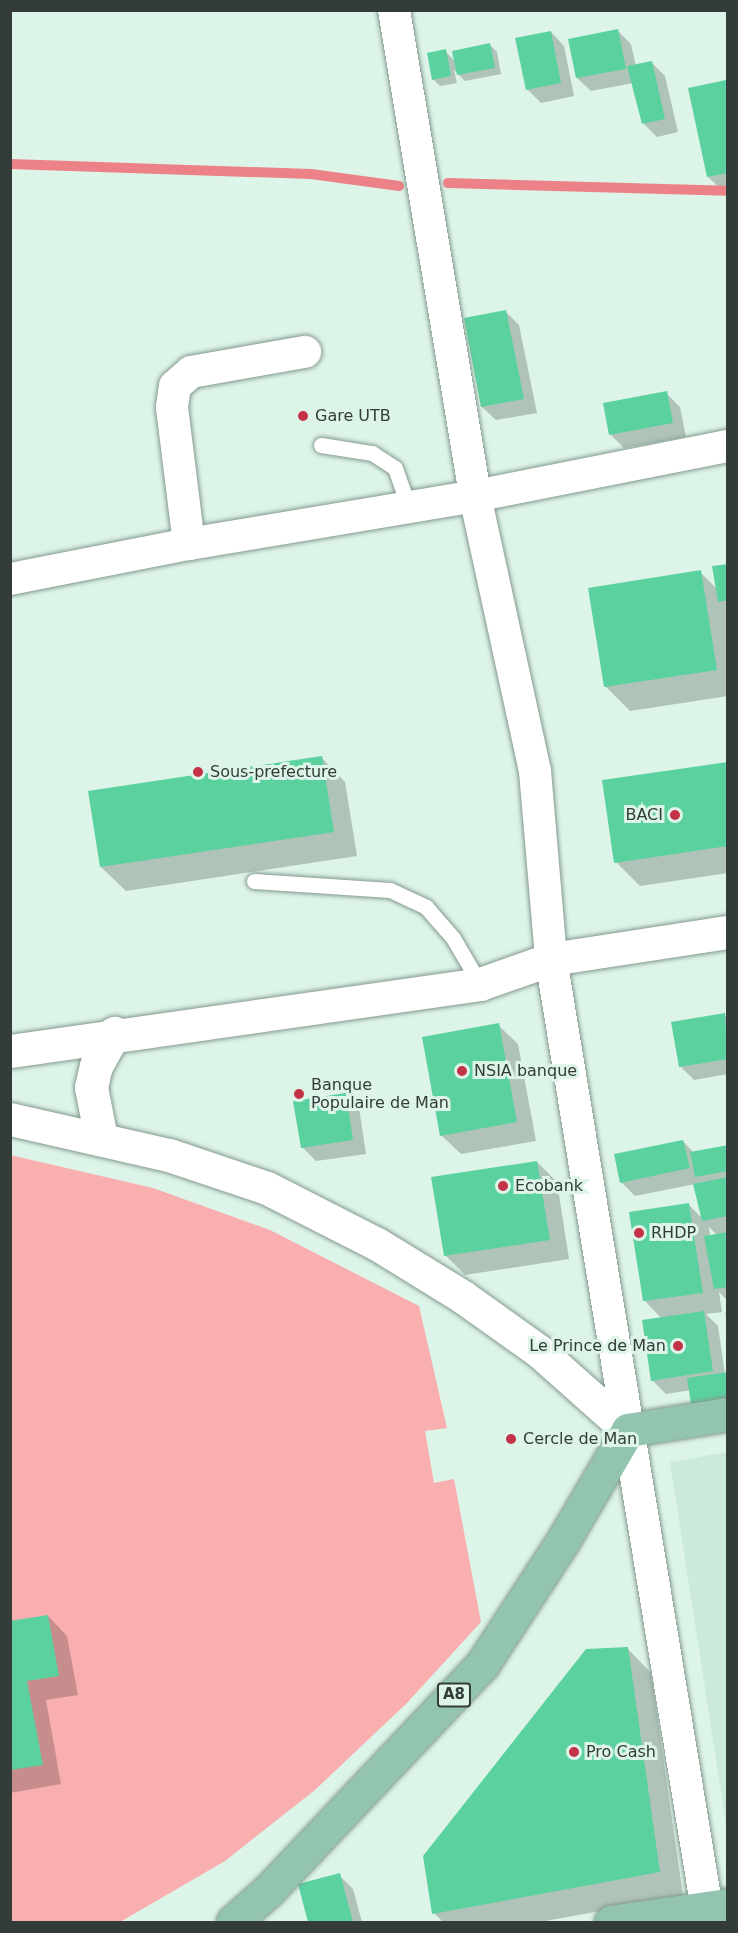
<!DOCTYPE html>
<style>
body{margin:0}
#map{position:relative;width:738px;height:1933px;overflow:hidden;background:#ddf4e8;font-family:"DejaVu Sans",sans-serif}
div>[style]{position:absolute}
.built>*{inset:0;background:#cceadb}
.green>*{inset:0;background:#f9afb0}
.shadow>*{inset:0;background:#0003}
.stream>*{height:10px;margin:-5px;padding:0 5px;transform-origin:5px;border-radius:5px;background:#ec8287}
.building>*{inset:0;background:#5bd1a0}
.roads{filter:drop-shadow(0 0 2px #84998e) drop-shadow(0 0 2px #84998e)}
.lane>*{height:15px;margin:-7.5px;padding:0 7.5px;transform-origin:7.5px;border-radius:7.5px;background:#fff}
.street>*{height:32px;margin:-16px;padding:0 16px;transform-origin:16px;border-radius:16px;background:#fff}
.secondary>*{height:33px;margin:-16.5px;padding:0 16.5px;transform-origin:16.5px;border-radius:16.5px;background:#fff}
.primary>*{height:33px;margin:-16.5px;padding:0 16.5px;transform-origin:16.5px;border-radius:16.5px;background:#92c4af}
.dots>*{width:16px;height:16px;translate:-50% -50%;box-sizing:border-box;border:3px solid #ddf4e8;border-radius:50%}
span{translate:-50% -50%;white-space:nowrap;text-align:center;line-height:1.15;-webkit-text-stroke:6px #ddf4e8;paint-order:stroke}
.shield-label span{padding:2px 4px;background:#ddf4e8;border:2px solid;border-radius:4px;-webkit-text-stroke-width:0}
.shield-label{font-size:15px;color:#333c38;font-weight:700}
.poi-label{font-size:16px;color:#333c38}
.left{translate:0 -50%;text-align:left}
.right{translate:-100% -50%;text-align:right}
.frame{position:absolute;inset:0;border:12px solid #333c38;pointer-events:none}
</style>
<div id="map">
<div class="built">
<div style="clip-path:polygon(727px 1452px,728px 1453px,727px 1831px,670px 1462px)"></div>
</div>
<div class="green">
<div style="clip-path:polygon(10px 1155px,153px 1188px,270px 1230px,419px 1306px,447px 1428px,425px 1431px,434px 1483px,454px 1479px,481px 1622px,407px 1703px,315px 1790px,225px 1861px,120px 1922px,11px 1922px)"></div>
</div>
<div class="shadow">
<div style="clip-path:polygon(618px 31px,631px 44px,636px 66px,651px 62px,665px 76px,678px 132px,657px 137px,643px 123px,633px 83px,591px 91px,577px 78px)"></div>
<div style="clip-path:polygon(551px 32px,564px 46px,574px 96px,541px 103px,527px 89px)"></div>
<div style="clip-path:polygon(490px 45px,497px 52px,501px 74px,465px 81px,454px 70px,457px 83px,440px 86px,433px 79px,445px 51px,456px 62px)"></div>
<div style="clip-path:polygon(725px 82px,728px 189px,722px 190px,708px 177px)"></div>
<div style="clip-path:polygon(505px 311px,519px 325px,537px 413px,496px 420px,482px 407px)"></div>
<div style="clip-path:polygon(666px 393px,680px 407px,686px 437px,624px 448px,611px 435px)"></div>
<div style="clip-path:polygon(728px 565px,728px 696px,630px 711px,605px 686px,700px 572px,717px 589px)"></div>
<div style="clip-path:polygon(321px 757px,345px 782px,357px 856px,126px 891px,101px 867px)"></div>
<div style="clip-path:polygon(728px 763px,728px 873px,640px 886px,616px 862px)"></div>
<div style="clip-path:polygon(724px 1015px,728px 1018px,728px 1074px,694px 1080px,680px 1066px)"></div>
<div style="clip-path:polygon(498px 1025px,518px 1044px,536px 1141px,461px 1154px,441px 1135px)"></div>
<div style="clip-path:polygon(345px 1094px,359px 1108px,366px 1154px,316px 1161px,302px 1147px)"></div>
<div style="clip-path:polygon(evenodd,683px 1141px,694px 1153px,728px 1147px,728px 1301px,719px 1292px,722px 1312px,706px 1314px,718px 1326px,725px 1374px,691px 1390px,666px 1394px,652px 1380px,662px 1319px,644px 1300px,689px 1205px,702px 1218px,695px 1184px,635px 1196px,621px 1182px,683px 1141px,709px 1227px,717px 1235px,710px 1236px,709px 1227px)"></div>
<div style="clip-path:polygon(537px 1162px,557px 1182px,569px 1259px,465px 1275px,446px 1256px,433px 1178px)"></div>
<div style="clip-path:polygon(728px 1312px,728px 1326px,725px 1313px)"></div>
<div style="clip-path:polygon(48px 1616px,67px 1636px,78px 1695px,46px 1700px,61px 1784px,10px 1793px,10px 1623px)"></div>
<div style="clip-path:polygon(627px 1648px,651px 1673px,683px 1896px,540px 1922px,443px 1922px,434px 1913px)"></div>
<div style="clip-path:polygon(339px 1875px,353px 1889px,362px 1922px,309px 1922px,300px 1885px)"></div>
</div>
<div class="stream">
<div style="left:10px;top:164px;width:301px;rotate:1.9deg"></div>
<div style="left:311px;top:174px;width:89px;rotate:7.8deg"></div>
<div style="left:448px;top:183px;width:280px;rotate:1.6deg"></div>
</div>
<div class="building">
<div style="clip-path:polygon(618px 29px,626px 69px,576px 78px,568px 39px)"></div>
<div style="clip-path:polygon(551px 31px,561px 83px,526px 90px,515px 38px)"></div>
<div style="clip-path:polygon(490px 43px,495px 68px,457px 75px,452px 51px)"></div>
<div style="clip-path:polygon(446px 49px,451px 76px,432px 80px,427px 53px)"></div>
<div style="clip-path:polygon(652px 61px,665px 119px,642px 124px,627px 66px)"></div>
<div style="clip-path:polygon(726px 80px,728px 173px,707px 177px,688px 88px)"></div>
<div style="clip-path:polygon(506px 310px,524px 399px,481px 407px,464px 318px)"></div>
<div style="clip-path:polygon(667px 391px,673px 423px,609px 435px,603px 403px)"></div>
<div style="clip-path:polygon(728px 564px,728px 600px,718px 602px,712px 566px)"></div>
<div style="clip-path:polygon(701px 570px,717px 670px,604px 687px,588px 588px)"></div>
<div style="clip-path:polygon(322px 756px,334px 832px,100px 867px,88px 791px)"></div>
<div style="clip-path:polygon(728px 762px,728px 846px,614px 863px,602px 780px)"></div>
<div style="clip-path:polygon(725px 1013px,728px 1059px,679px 1067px,671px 1022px)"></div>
<div style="clip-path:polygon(499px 1023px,517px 1122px,440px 1136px,422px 1037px)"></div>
<div style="clip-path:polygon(346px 1093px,353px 1140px,301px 1148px,293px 1101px)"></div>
<div style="clip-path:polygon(683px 1140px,690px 1168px,620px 1183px,614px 1154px)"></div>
<div style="clip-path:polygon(728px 1145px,728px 1171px,695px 1177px,690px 1152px)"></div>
<div style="clip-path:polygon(537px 1161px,550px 1240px,444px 1256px,431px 1177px)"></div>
<div style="clip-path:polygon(728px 1177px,728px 1216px,702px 1221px,693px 1184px)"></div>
<div style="clip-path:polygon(689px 1203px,703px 1293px,643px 1301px,629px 1212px)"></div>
<div style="clip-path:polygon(728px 1232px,728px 1287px,714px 1289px,704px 1236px)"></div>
<div style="clip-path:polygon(704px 1311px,713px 1371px,651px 1381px,642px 1320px)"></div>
<div style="clip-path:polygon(728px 1372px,728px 1398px,691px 1404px,687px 1378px)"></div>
<div style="clip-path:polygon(48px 1615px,59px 1676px,27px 1681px,43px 1765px,10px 1770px,10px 1621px)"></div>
<div style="clip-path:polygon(628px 1647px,660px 1872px,432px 1914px,423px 1856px,586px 1649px)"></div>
<div style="clip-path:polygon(340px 1873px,353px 1922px,308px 1922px,298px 1884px)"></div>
</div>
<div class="roads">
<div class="lane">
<div style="left:321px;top:445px;width:52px;rotate:8.9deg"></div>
<div style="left:372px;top:453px;width:27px;rotate:33deg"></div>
<div style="left:395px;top:468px;width:42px;rotate:70.7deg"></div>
<div style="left:254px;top:881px;width:136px;rotate:3.8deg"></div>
<div style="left:390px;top:890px;width:40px;rotate:25deg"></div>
<div style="left:426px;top:907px;width:41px;rotate:48.9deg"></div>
<div style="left:453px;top:938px;width:53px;rotate:59.6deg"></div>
</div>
<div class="street">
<div style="left:394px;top:10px;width:493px;rotate:80.5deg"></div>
<div style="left:475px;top:496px;width:281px;rotate:77.7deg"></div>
<div style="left:535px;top:771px;width:189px;rotate:85.1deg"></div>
<div style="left:551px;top:959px;width:976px;rotate:80.68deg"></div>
<div style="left:189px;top:544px;width:138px;rotate:-97.1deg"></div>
<div style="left:172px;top:407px;width:21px;rotate:-82deg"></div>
<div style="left:175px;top:386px;width:21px;rotate:-41deg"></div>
<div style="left:191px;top:372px;width:116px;rotate:-10deg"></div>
<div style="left:10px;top:579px;width:182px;rotate:-11.1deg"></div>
<div style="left:189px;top:544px;width:290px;rotate:-9.5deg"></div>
<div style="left:475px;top:496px;width:258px;rotate:-11.2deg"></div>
</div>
<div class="secondary">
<div style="left:10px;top:1051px;width:475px;rotate:-8.1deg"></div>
<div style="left:480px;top:984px;width:75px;rotate:-19.4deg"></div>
<div style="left:551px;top:959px;width:179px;rotate:-8.7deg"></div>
<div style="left:10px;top:1119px;width:163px;rotate:12.8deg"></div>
<div style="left:169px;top:1155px;width:103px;rotate:18.6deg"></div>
<div style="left:267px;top:1188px;width:123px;rotate:27deg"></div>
<div style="left:377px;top:1244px;width:101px;rotate:31.6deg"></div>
<div style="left:463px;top:1297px;width:95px;rotate:35.5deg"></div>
<div style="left:540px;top:1352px;width:118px;rotate:41.6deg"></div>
<div style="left:101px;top:1138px;width:52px;rotate:-101.1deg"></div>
<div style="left:91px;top:1087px;width:22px;rotate:-77deg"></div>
<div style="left:96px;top:1066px;width:38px;rotate:-61deg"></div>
</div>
<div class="primary">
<div style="left:233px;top:1922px;width:47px;rotate:-41.5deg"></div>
<div style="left:268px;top:1891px;width:311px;rotate:-46.6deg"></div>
<div style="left:482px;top:1665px;width:150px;rotate:-56.9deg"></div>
<div style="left:564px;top:1539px;width:126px;rotate:-59.6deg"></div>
<div style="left:628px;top:1430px;width:101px;rotate:-9.1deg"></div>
<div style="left:611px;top:1922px;width:118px;rotate:-8.3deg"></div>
</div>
</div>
<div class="dots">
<div style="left:303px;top:416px;background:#c33246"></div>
<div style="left:198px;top:772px;background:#c33246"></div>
<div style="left:675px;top:815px;background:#c33246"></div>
<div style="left:462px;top:1071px;background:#c33246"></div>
<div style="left:299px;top:1094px;background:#c33246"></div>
<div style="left:503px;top:1186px;background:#c33246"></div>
<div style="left:639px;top:1233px;background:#c33246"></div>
<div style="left:678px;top:1346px;background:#c33246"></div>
<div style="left:511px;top:1439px;background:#c33246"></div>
<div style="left:574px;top:1752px;background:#c33246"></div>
</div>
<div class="shield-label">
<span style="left:454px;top:1695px">A8</span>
</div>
<div class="poi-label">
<span class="left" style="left:315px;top:416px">Gare UTB</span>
<span class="left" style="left:210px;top:772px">Sous-prefecture</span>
<span class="right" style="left:663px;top:815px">BACI</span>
<span class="left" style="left:474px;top:1071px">NSIA banque</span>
<span class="left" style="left:311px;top:1094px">Banque<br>Populaire de Man</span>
<span class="left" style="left:515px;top:1186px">Ecobank</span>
<span class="left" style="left:651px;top:1233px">RHDP</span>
<span class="right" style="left:666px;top:1346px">Le Prince de Man</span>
<span class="left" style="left:523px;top:1439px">Cercle de Man</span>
<span class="left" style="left:586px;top:1752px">Pro Cash</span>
</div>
<div class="frame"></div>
</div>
